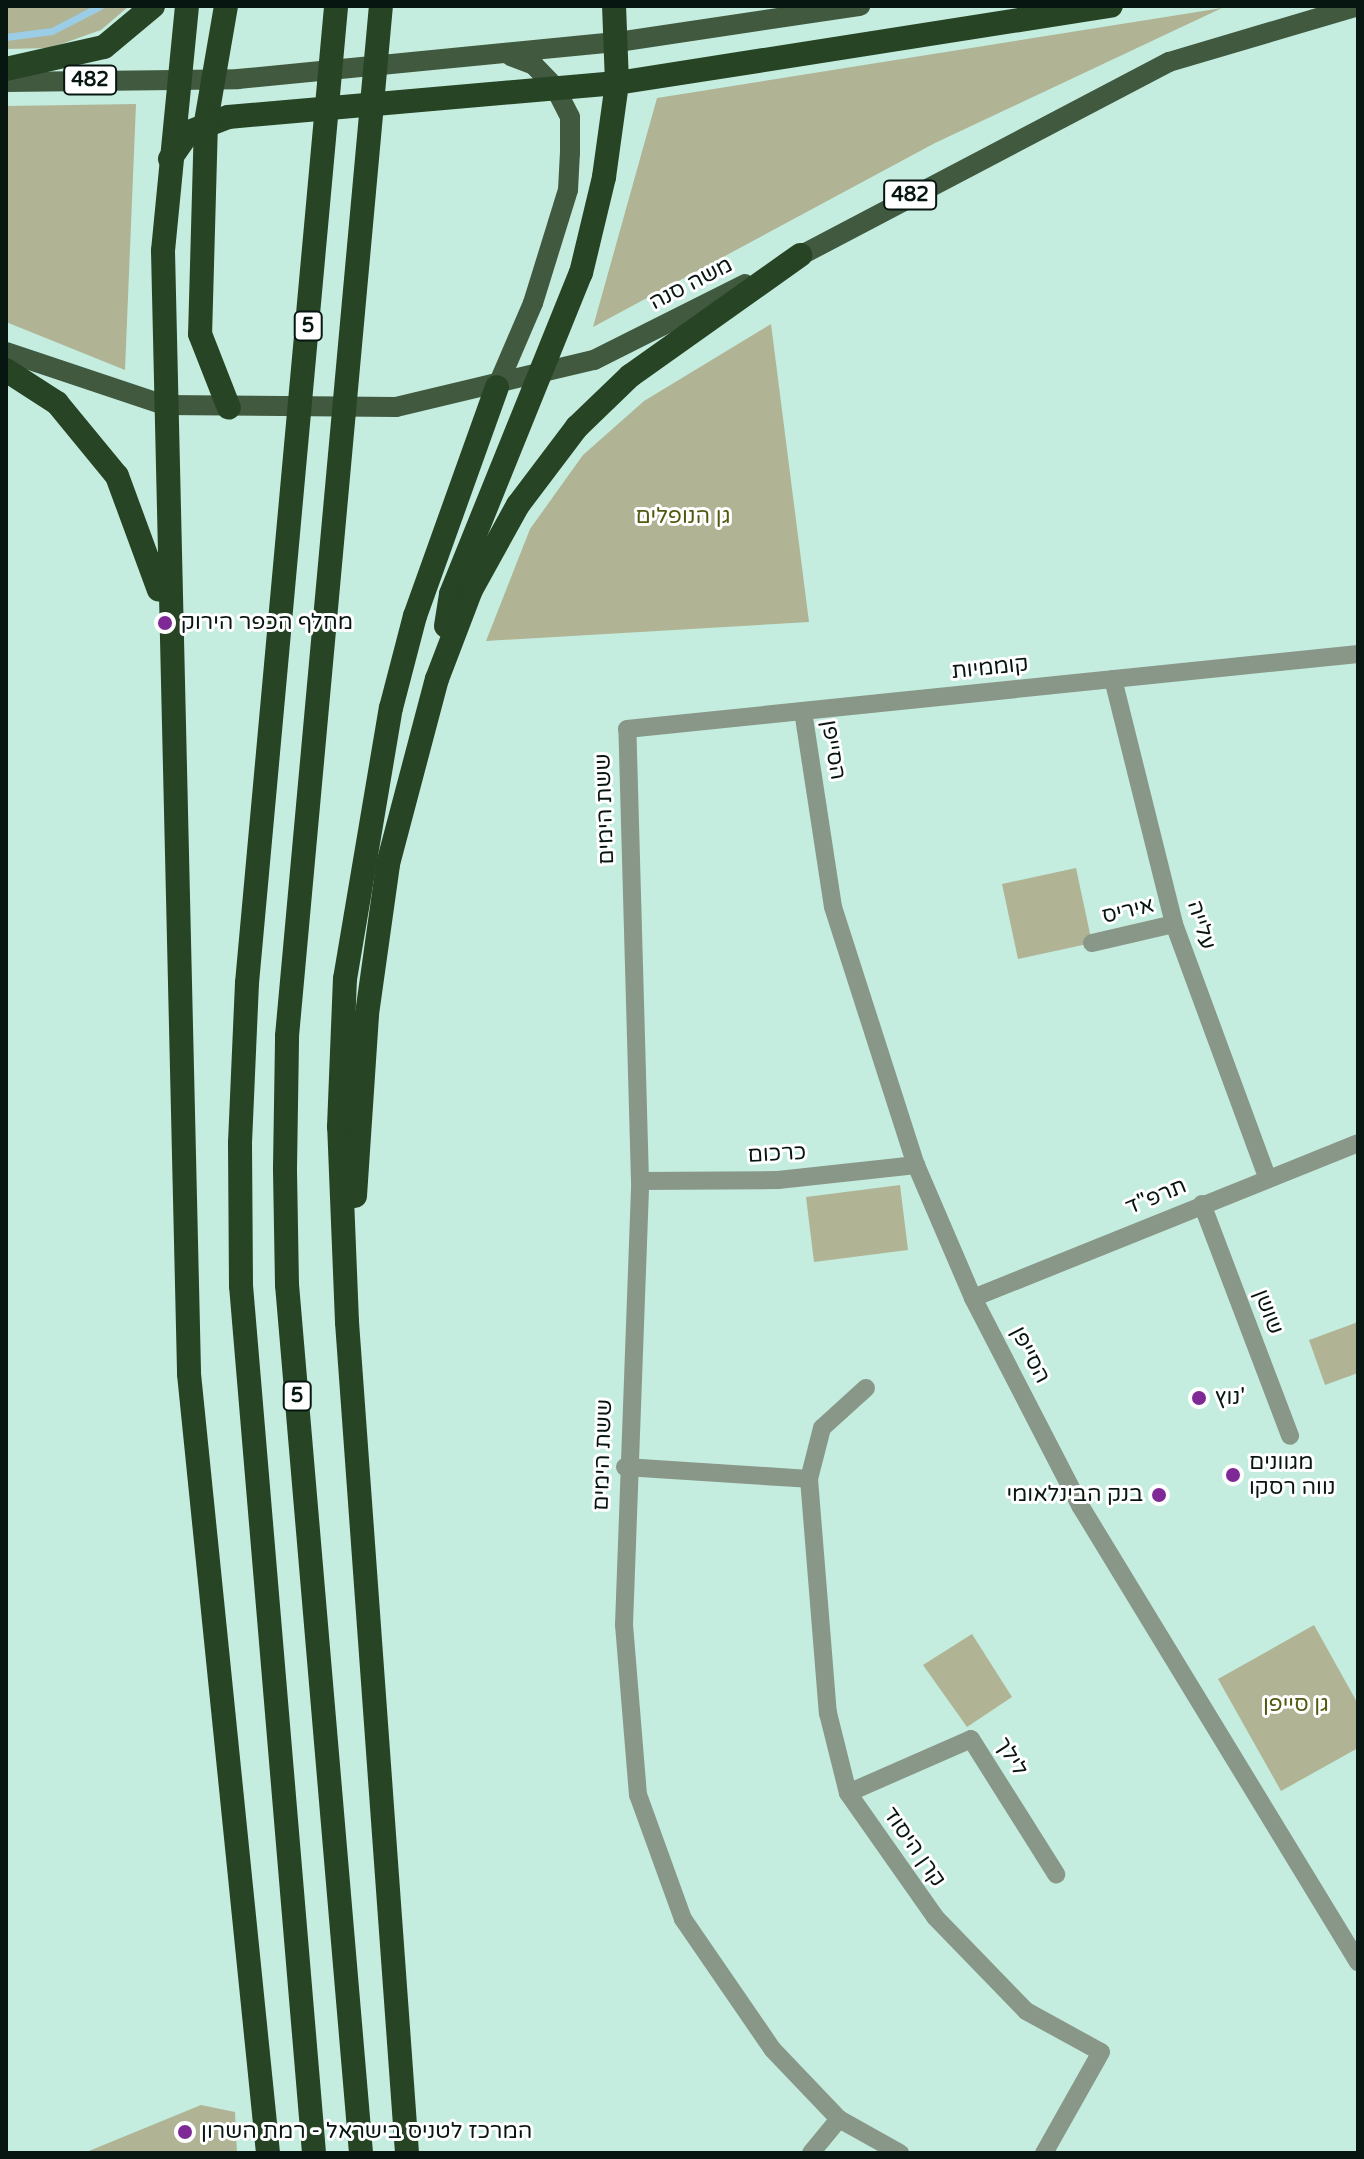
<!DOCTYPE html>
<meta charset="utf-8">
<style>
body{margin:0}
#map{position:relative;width:1364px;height:2159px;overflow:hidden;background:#c4eddf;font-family:"Varela Round",Heebo,sans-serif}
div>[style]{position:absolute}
.green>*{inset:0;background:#b0b495}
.stream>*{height:7px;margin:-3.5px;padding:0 3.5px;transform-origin:3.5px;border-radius:3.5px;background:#9ccde6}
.street>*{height:18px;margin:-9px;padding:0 9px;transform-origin:9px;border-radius:9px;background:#899788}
.primary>*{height:20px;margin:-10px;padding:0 10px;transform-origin:10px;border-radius:10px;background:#40593f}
.highway>*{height:24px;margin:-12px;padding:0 12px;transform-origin:12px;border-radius:12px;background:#274425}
.dots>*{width:22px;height:22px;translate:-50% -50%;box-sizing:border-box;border:4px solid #fff;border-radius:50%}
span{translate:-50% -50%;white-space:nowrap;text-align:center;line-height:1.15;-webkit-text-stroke:6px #fff;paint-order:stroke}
.shield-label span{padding:2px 6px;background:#fff;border:2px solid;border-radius:6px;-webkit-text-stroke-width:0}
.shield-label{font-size:20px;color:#071611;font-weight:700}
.street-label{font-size:22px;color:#071611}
.park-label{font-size:22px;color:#535910}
.poi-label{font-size:22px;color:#071611}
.left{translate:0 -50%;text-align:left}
.right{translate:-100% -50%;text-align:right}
.frame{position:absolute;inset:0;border:8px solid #071611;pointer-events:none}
</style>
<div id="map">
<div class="green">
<div style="clip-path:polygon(6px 6px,129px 6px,101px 30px,50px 48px,6px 49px)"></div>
<div style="clip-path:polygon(1222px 8px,935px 143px,593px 327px,657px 98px)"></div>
<div style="clip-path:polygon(136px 104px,125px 370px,6px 322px,6px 106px)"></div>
<div style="clip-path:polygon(771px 324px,809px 622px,486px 641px,530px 529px,583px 455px,644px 401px)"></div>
<div style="clip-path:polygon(1076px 868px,1092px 943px,1018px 959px,1002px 884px)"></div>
<div style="clip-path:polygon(900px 1185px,908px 1250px,814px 1262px,806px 1197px)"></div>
<div style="clip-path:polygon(1358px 1322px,1358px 1373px,1325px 1385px,1309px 1340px)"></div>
<div style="clip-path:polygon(1314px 1625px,1358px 1704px,1358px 1748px,1281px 1791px,1218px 1679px)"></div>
<div style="clip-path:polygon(972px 1634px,1012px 1697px,967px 1727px,923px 1665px)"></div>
<div style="clip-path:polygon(201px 2105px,235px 2112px,237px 2153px,84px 2153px)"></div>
</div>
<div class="stream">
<div style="left:6px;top:37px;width:46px;rotate:-7.4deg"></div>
<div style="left:52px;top:31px;width:54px;rotate:-27.5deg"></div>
</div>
<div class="street">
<div style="left:1113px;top:679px;width:252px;rotate:76deg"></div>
<div style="left:1174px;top:924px;width:270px;rotate:69.8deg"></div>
<div style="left:803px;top:711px;width:198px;rotate:81.3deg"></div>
<div style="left:833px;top:907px;width:271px;rotate:72.2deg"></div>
<div style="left:916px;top:1165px;width:145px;rotate:66.8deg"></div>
<div style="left:973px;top:1298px;width:235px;rotate:62.7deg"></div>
<div style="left:1081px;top:1507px;width:533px;rotate:58.67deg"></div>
<div style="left:1092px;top:943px;width:84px;rotate:-13deg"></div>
<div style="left:640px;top:1181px;width:138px;rotate:-0.4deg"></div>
<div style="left:778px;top:1180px;width:139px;rotate:-6.2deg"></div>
<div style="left:1202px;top:1204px;width:248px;rotate:69.2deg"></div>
<div style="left:973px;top:1298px;width:415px;rotate:-21.9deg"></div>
<div style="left:866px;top:1388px;width:59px;rotate:137.7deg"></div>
<div style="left:822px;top:1428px;width:53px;rotate:104.3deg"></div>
<div style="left:809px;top:1479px;width:235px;rotate:85.4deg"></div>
<div style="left:828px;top:1713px;width:82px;rotate:76deg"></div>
<div style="left:848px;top:1793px;width:151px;rotate:54.9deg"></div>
<div style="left:935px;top:1917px;width:131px;rotate:45.9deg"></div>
<div style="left:1026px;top:2011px;width:85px;rotate:28.7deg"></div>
<div style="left:1101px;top:2052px;width:116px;rotate:119.4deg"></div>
<div style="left:625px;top:1467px;width:184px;rotate:3.7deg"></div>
<div style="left:848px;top:1793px;width:134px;rotate:-23.7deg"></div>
<div style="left:971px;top:1739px;width:160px;rotate:57.8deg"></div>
<div style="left:811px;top:2153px;width:44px;rotate:-50.5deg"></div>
<div style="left:900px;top:2153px;width:70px;rotate:-150.9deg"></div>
<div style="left:839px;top:2119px;width:95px;rotate:-133.7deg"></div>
<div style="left:773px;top:2050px;width:159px;rotate:-124.5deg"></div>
<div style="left:683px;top:1919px;width:132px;rotate:-109.9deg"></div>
<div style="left:638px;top:1795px;width:171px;rotate:-94.7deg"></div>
<div style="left:624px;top:1625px;width:444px;rotate:-87.9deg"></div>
<div style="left:640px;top:1181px;width:452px;rotate:-91.6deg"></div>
<div style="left:627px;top:729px;width:735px;rotate:-5.86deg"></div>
</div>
<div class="primary">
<div style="left:6px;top:82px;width:232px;rotate:-0.7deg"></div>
<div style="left:238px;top:79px;width:382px;rotate:-5.6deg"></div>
<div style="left:618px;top:42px;width:245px;rotate:-8.5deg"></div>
<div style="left:788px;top:262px;width:430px;rotate:-27.7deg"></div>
<div style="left:1169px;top:62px;width:197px;rotate:-16.5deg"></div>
<div style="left:6px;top:352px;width:167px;rotate:18.5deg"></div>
<div style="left:164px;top:405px;width:232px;rotate:0.5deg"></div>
<div style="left:396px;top:407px;width:204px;rotate:-13.4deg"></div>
<div style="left:594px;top:360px;width:169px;rotate:-26.7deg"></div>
<div style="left:497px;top:387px;width:91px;rotate:-66.8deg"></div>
<div style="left:533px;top:303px;width:118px;rotate:-72.8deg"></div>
<div style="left:568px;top:190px;width:37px;rotate:-87deg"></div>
<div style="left:570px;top:153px;width:36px;rotate:-90deg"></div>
<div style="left:570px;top:117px;width:34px;rotate:-117deg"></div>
<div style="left:555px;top:87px;width:30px;rotate:-134deg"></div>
<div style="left:534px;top:65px;width:25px;rotate:-159deg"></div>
</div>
<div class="highway">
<div style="left:187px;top:6px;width:246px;rotate:95.6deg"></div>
<div style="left:163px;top:251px;width:1123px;rotate:88.67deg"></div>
<div style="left:189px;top:1374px;width:783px;rotate:84.21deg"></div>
<div style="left:226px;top:6px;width:118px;rotate:99.8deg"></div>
<div style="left:206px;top:122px;width:212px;rotate:91.6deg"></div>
<div style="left:200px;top:334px;width:79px;rotate:68.6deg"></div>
<div style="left:6px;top:69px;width:100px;rotate:-12.7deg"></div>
<div style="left:104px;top:47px;width:64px;rotate:-39.9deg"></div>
<div style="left:170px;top:159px;width:33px;rotate:-55deg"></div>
<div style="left:189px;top:132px;width:42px;rotate:-21deg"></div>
<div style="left:228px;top:117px;width:390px;rotate:-5deg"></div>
<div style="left:617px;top:83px;width:500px;rotate:-8.9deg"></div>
<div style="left:6px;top:370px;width:61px;rotate:32.9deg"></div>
<div style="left:57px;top:403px;width:94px;rotate:50.6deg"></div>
<div style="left:117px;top:476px;width:121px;rotate:69.8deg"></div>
<div style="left:446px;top:626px;width:32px;rotate:-81deg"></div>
<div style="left:451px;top:594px;width:346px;rotate:-68deg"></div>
<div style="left:581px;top:273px;width:99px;rotate:-76.5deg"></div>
<div style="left:604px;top:177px;width:95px;rotate:-82.1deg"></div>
<div style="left:617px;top:83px;width:77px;rotate:-92.2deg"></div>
<div style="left:355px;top:1196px;width:182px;rotate:-86.2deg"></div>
<div style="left:367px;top:1014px;width:151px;rotate:-82deg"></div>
<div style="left:388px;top:864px;width:191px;rotate:-75.2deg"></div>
<div style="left:437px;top:679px;width:95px;rotate:-69.1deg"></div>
<div style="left:471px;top:590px;width:97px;rotate:-61.1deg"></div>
<div style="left:518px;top:505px;width:98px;rotate:-52.9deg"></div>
<div style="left:577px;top:427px;width:74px;rotate:-43.9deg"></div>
<div style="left:630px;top:376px;width:209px;rotate:-35.4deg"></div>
<div style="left:314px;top:2153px;width:870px;rotate:-94.81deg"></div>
<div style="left:241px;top:1286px;width:143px;rotate:-90.4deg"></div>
<div style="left:240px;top:1143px;width:160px;rotate:-87.5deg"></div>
<div style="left:247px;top:983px;width:981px;rotate:-84.79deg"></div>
<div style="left:361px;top:2153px;width:871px;rotate:-94.87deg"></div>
<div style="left:287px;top:1285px;width:117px;rotate:-91deg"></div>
<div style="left:285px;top:1168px;width:132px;rotate:-89.1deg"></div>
<div style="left:287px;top:1036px;width:1034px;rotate:-84.79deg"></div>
<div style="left:407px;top:2153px;width:833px;rotate:-94.13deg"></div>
<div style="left:347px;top:1322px;width:195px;rotate:-92.3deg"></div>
<div style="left:339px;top:1127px;width:148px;rotate:-87.7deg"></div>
<div style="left:345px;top:979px;width:275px;rotate:-80.4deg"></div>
<div style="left:391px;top:708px;width:95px;rotate:-75.4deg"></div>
<div style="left:415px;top:616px;width:243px;rotate:-70.3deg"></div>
</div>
<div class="dots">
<div style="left:165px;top:623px;background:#7f2997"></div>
<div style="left:1199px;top:1398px;background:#7f2997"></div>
<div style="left:1233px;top:1475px;background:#7f2997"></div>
<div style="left:1159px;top:1495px;background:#7f2997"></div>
<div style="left:185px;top:2132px;background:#7f2997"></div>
</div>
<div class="shield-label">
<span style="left:90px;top:80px">482</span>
<span style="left:910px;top:195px">482</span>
<span style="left:308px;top:326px">5</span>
<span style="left:297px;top:1396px">5</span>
</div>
<div class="street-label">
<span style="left:691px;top:284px;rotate:-27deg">משה סנה</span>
<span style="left:990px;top:668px;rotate:-6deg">קוממיות</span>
<span style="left:833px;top:750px;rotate:81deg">הסייפן</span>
<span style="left:605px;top:809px;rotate:-92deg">ששת הימים</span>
<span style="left:1128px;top:911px;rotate:-13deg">איריס</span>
<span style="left:1201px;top:925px;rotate:73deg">עלייה</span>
<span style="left:777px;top:1154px;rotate:-3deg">כרכום</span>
<span style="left:1156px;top:1197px;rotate:-22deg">תרפ"ד</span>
<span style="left:1268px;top:1312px;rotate:69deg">שושן</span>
<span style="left:1030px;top:1355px;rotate:63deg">הסייפן</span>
<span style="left:603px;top:1455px;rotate:-88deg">ששת הימים</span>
<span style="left:1011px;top:1757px;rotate:58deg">לילך</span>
<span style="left:914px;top:1847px;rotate:55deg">קרן היסוד</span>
</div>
<div class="park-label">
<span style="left:683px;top:517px">גן הנופלים</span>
<span style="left:1296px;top:1705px">גן סייפן</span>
</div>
<div class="poi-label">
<span class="left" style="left:181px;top:623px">מחלף הכפר הירוק</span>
<span class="left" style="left:1215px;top:1398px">נוץ'</span>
<span class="left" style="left:1249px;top:1475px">מגוונים<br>נווה רסקו</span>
<span class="right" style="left:1143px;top:1495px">בנק הבינלאומי</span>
<span class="left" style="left:201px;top:2132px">המרכז לטניס בישראל - רמת השרון</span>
</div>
<div class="frame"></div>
</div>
